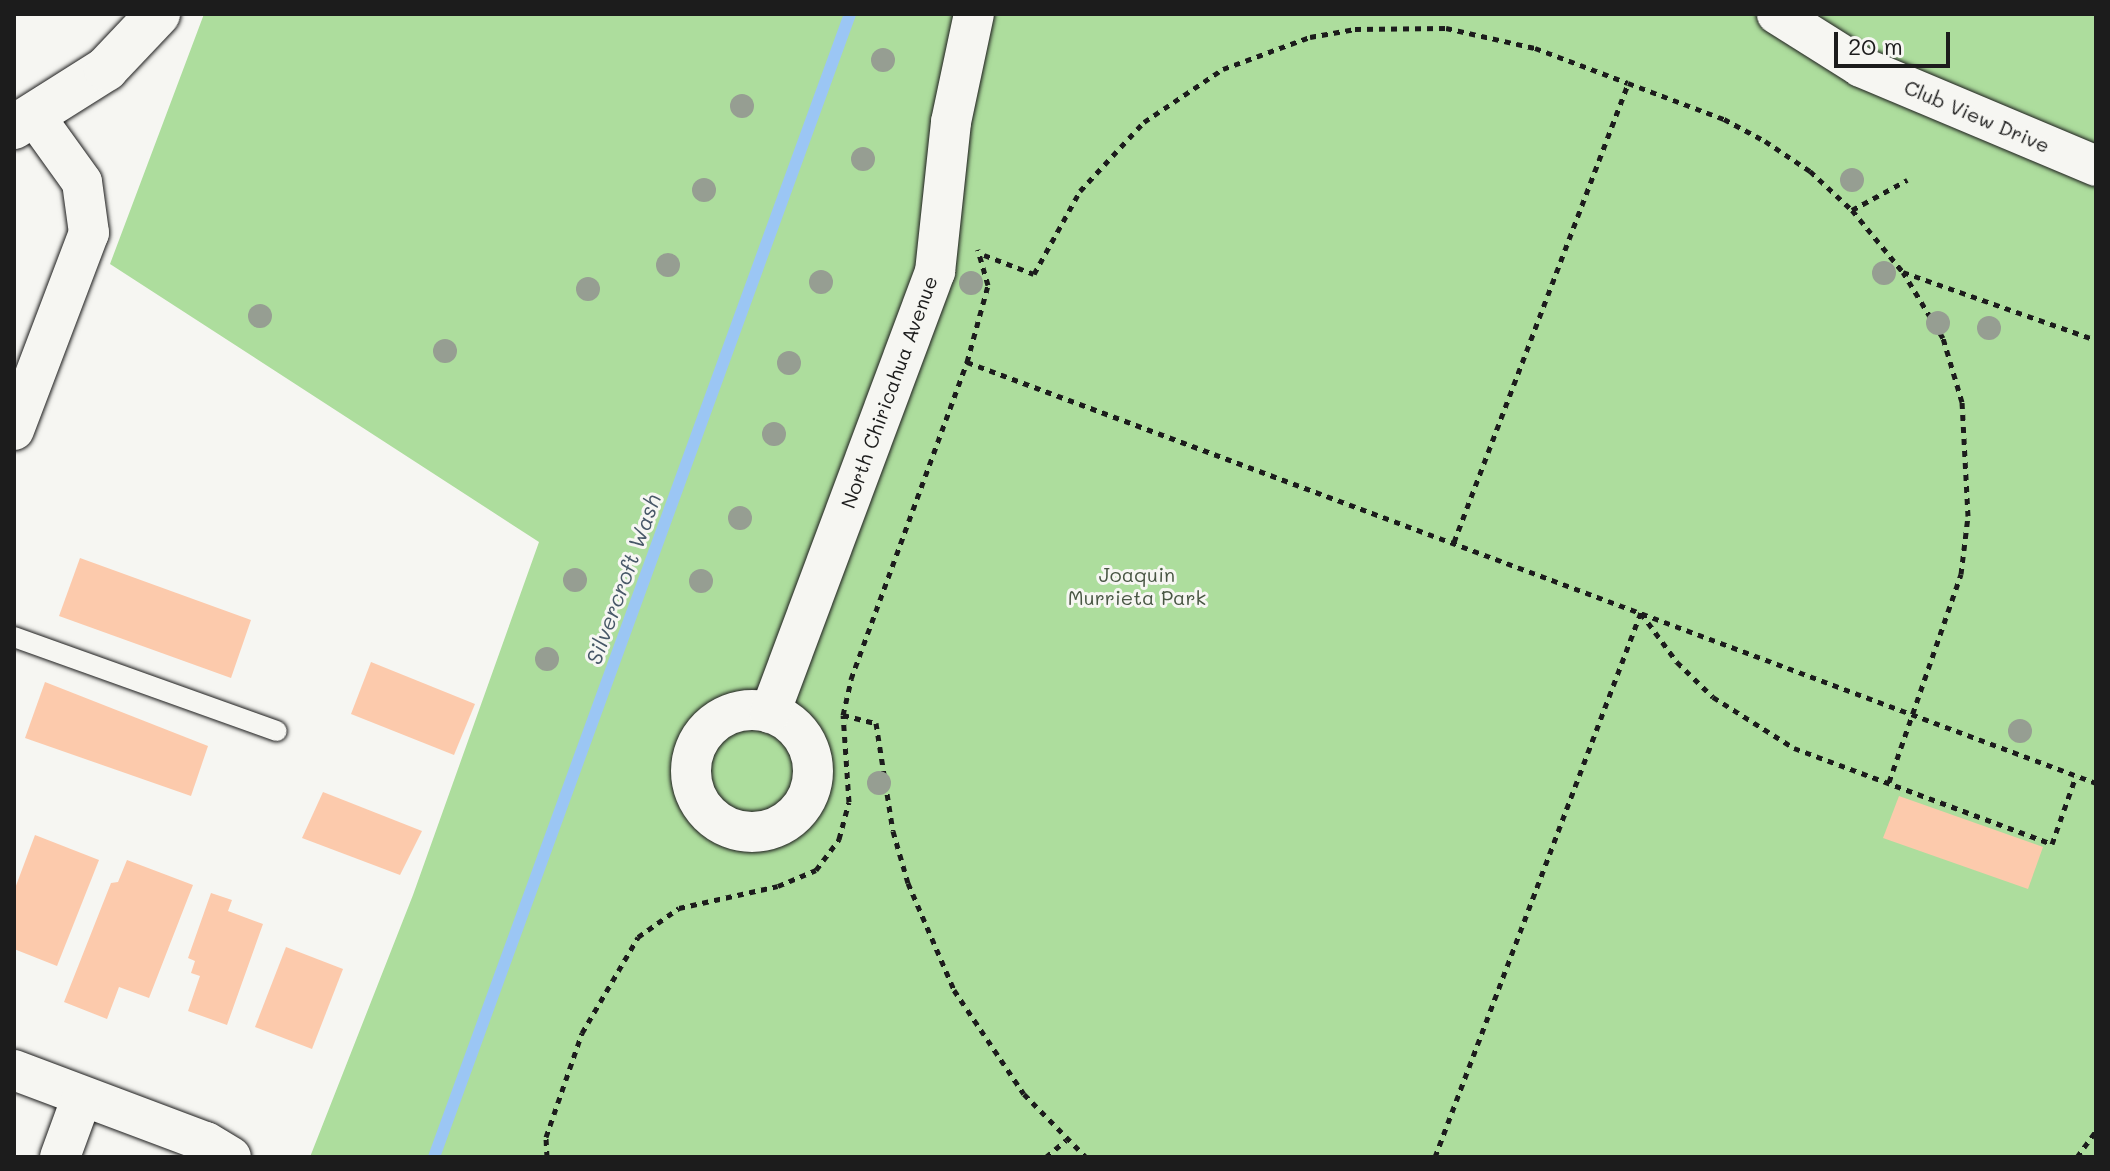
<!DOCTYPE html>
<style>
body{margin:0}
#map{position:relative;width:2110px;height:1171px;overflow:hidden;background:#f6f6f2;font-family:Mali,sans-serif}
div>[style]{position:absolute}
.green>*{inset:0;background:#addd9d}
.stream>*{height:12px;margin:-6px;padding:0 6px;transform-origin:6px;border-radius:6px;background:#9bc6f4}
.building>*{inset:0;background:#fccaac}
.path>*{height:5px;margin-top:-2.5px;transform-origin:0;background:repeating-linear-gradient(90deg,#1c1c1c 0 6px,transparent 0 12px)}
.roads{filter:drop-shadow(0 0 2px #1c1c1c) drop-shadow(0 0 2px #1c1c1c)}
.lane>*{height:20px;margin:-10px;padding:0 10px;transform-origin:10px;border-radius:10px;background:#f6f6f2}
.street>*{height:40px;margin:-20px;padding:0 20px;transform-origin:20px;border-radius:20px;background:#f6f6f2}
.street>.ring{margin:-20px;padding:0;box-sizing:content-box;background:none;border:40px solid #f6f6f2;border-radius:50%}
.secondary>*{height:44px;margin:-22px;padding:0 22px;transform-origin:22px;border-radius:22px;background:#f6f6f2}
.trees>*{width:24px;height:24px;margin:-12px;border-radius:50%;background:#969e92}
span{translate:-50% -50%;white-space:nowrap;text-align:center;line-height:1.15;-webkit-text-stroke:6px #f6f6f2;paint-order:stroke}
.street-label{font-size:20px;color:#1c1c1c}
.park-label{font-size:20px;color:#485643}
.water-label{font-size:22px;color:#485868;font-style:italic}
.frame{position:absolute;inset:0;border:16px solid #1c1c1c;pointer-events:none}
.scale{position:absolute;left:1834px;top:32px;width:116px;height:36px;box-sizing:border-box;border:4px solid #1c1c1c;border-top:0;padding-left:10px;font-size:24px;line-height:28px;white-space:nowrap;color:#1c1c1c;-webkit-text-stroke:6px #f6f6f2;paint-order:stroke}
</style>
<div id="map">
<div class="green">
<div style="clip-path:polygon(204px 14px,2096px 14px,2096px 1157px,310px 1157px,413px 895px,539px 542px,110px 264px)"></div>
</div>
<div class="stream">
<div style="left:434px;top:1157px;width:1216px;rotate:-70deg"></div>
</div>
<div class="building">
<div style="clip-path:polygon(80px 558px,251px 620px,231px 678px,59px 616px)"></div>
<div style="clip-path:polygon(371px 662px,475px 704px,454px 755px,351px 714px)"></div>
<div style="clip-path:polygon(45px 682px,208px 746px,191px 796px,25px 738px)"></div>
<div style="clip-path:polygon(323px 792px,422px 831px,400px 875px,302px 838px)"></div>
<div style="clip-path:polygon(1899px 796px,2043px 847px,2028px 889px,1883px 838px)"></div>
<div style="clip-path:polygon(35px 835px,99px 860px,57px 966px,14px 949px,14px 891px)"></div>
<div style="clip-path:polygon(127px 860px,193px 885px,149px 998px,119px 987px,107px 1019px,64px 1002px,111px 883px,118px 882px)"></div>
<div style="clip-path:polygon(211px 893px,232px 900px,228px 911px,263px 924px,227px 1025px,188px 1011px,200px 976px,191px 973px,195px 961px,188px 958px)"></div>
<div style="clip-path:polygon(286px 947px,343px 969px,312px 1049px,255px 1027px)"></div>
</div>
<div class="path">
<div style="left:1852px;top:210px;width:80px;rotate:50.6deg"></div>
<div style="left:1903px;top:272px;width:205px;rotate:19.4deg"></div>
<div style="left:984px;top:255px;width:53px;rotate:20.8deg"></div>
<div style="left:1034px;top:274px;width:95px;rotate:-61deg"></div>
<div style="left:1080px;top:191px;width:94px;rotate:-47.2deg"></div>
<div style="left:1144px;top:122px;width:95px;rotate:-33.9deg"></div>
<div style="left:1223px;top:69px;width:93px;rotate:-20.2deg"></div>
<div style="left:1310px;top:37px;width:46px;rotate:-10.1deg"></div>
<div style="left:1355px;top:29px;width:91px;rotate:-0.6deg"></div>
<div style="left:1446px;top:28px;width:91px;rotate:12.7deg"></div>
<div style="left:1535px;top:48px;width:99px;rotate:20.6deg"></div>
<div style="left:967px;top:362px;width:1205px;rotate:20.45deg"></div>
<div style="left:1454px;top:542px;width:491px;rotate:-69.2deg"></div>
<div style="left:1628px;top:83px;width:103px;rotate:20.6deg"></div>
<div style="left:1724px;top:119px;width:47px;rotate:28.2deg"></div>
<div style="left:1765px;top:141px;width:54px;rotate:33.7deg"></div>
<div style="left:1810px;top:171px;width:57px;rotate:42.9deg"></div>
<div style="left:1852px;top:210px;width:63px;rotate:-28.6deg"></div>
<div style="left:1641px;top:613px;width:61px;rotate:53.7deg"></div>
<div style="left:1677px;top:662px;width:50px;rotate:44.2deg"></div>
<div style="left:1713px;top:697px;width:96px;rotate:32.2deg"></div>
<div style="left:1794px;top:748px;width:275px;rotate:20.4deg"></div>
<div style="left:2052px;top:844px;width:72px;rotate:-70.6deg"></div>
<div style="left:843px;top:715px;width:34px;rotate:14deg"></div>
<div style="left:876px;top:723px;width:109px;rotate:81.1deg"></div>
<div style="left:893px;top:831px;width:54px;rotate:73.9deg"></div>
<div style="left:908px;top:883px;width:116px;rotate:66.7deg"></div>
<div style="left:954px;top:990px;width:125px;rotate:56.1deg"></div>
<div style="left:1024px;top:1094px;width:88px;rotate:45.5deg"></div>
<div style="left:1889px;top:782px;width:220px;rotate:-70.9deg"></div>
<div style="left:1961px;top:574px;width:58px;rotate:-83.1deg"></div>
<div style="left:1968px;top:516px;width:114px;rotate:-93deg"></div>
<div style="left:1962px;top:402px;width:67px;rotate:-106.5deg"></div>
<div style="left:1943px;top:338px;width:77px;rotate:-121.2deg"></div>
<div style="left:547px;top:1157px;width:20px;rotate:-93deg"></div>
<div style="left:546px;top:1137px;width:110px;rotate:-70.9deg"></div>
<div style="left:582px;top:1033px;width:111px;rotate:-59.7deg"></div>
<div style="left:638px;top:937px;width:50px;rotate:-35.3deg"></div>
<div style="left:679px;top:908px;width:101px;rotate:-12.5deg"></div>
<div style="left:778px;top:886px;width:41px;rotate:-22.8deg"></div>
<div style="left:816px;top:870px;width:39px;rotate:-53deg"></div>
<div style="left:839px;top:839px;width:38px;rotate:-75deg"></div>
<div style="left:849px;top:802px;width:87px;rotate:-93.9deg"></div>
<div style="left:843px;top:715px;width:37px;rotate:-77deg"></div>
<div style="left:851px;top:679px;width:338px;rotate:-69.9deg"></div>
<div style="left:967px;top:362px;width:80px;rotate:-74.7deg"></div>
<div style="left:988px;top:285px;width:37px;rotate:-106deg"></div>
<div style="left:1046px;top:1157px;width:26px;rotate:-40deg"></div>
<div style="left:1435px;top:1157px;width:583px;rotate:-69.29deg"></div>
<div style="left:2077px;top:1157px;width:32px;rotate:-54deg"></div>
</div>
<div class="roads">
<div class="lane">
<div style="left:14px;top:637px;width:279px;rotate:19.7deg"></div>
</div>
<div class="street">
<div style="left:1777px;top:14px;width:99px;rotate:32.2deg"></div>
<div style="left:1861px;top:67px;width:255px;rotate:22.8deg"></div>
<div style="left:14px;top:430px;width:211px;rotate:-69.2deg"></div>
<div style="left:89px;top:233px;width:51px;rotate:-97.8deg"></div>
<div style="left:82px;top:182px;width:79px;rotate:-125.7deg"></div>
<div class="ring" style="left:691px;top:710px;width:82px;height:82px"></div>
<div style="left:770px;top:713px;width:471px;rotate:-69.5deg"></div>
<div style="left:935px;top:272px;width:151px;rotate:-83.9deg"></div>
<div style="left:951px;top:122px;width:110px;rotate:-78deg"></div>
<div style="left:14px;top:1070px;width:205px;rotate:20.6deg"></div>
<div style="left:206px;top:1142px;width:29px;rotate:31deg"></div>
<div style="left:60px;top:1157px;width:64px;rotate:-69.9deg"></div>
</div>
<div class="secondary">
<div style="left:14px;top:127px;width:109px;rotate:-32.2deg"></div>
<div style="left:106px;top:69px;width:76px;rotate:-46.6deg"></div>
</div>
</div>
<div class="trees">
<div style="left:883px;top:60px"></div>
<div style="left:742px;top:106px"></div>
<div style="left:863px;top:159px"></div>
<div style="left:1852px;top:180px"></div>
<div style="left:704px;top:190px"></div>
<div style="left:668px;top:265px"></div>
<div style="left:1884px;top:273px"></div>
<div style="left:821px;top:282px"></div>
<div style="left:971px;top:283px"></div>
<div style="left:588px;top:289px"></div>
<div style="left:260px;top:316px"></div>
<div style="left:1938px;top:323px"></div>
<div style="left:1989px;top:328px"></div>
<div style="left:445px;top:351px"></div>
<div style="left:789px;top:363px"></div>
<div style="left:774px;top:434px"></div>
<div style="left:740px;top:518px"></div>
<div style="left:575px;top:580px"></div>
<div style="left:701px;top:581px"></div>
<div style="left:547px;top:659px"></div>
<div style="left:2020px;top:731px"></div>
<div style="left:879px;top:783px"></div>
</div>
<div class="street-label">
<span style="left:1977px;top:116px;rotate:23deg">Club View Drive</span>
<span style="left:889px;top:392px;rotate:-70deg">North Chiricahua Avenue</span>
</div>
<div class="park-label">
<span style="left:1137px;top:586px">Joaquin<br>Murrieta Park</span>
</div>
<div class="water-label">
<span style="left:623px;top:579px;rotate:-70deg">Silvercroft Wash</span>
</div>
<div class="frame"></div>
<div class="scale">20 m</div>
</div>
